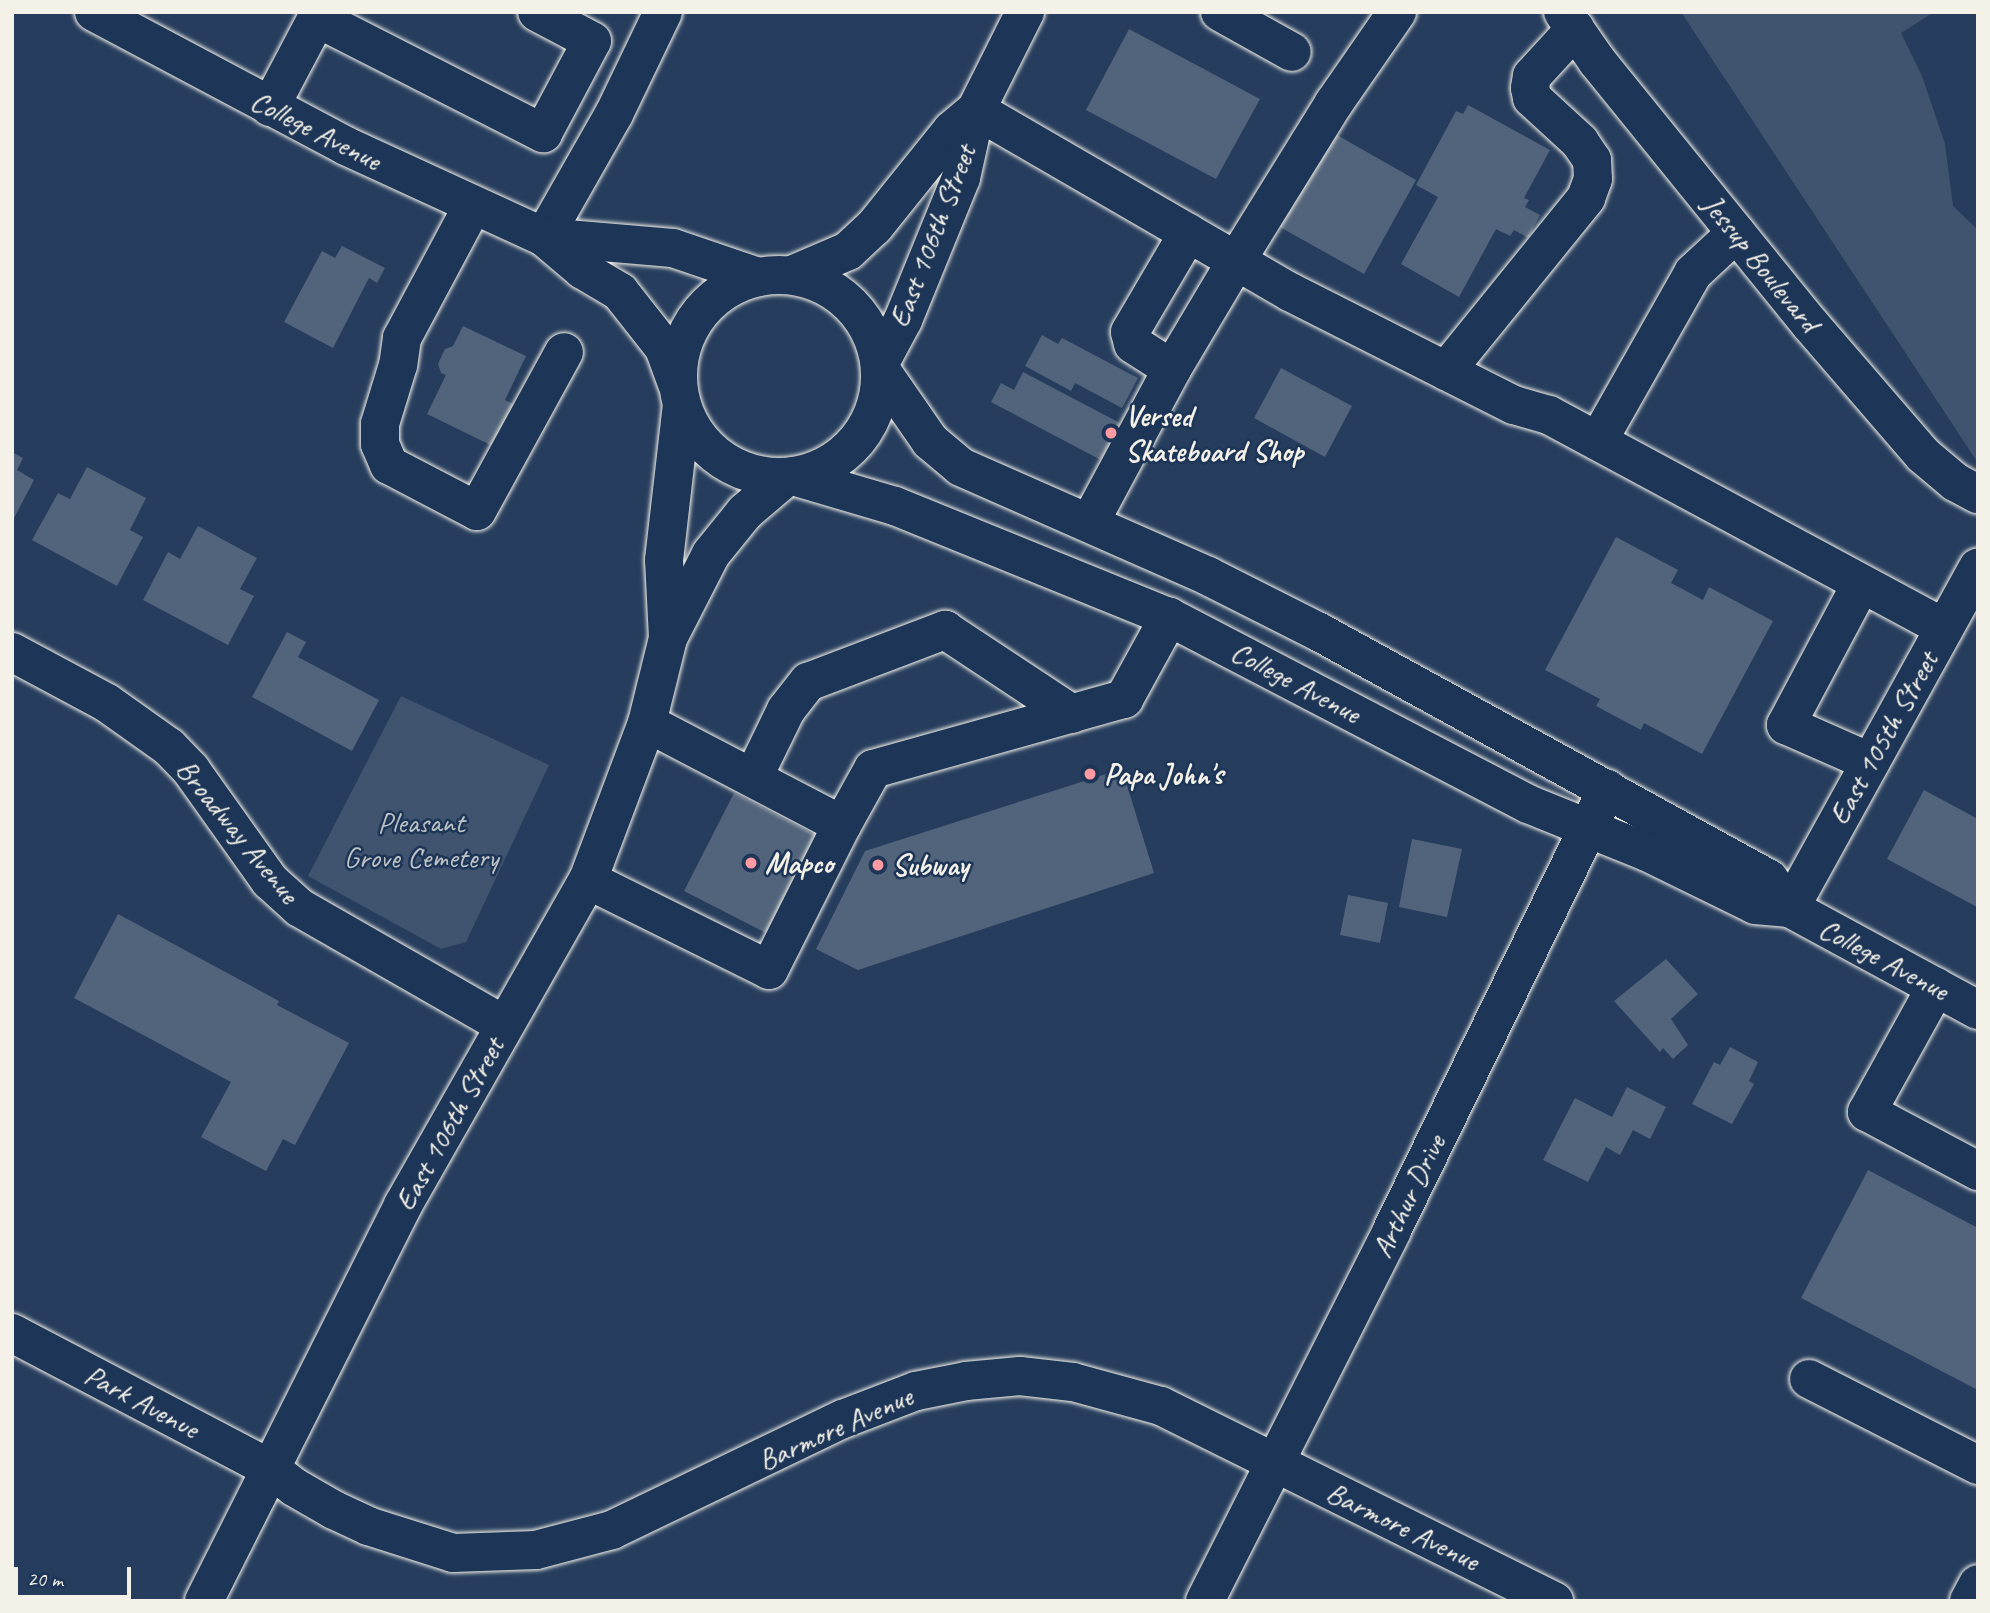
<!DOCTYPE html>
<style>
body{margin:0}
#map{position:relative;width:1990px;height:1613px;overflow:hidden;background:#263d5d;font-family:Caveat,sans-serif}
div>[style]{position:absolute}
.green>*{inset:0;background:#40546f}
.building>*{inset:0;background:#52647b}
.roads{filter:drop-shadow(0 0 2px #f4f1e8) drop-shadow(0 0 2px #f4f1e8)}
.minor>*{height:38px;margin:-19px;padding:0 19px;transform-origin:19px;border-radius:19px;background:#1d3557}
.major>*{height:38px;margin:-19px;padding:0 19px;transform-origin:19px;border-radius:19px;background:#1d3557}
.major>.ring{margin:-19px;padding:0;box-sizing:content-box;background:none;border:38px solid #1d3557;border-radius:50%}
.dots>*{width:19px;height:19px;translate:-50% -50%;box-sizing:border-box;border:4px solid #1d3557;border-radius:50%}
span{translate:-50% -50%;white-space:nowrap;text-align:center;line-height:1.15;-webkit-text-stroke:5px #1d3557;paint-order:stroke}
.street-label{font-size:30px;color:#f4f1e8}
.poi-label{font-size:30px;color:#f4f1e8;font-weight:700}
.left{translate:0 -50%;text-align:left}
.park-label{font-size:30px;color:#bec2c4}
.frame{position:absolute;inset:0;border:14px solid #f4f1e8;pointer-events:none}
.scale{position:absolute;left:14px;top:1567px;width:117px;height:32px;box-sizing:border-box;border:4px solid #f4f1e8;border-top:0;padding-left:9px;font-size:21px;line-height:24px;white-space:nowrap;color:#f4f1e8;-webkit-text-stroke:5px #1d3557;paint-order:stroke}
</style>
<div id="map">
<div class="green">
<div style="clip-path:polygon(1681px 12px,1934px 12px,1901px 33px,1922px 76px,1945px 144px,1953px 206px,1978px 230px,1978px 463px)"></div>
<div style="clip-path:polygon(401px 696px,549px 765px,466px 942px,441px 949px,308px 876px)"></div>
</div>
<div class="building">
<div style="clip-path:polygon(1129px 29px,1260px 99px,1216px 179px,1086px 110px)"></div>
<div style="clip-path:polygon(1468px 105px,1550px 150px,1524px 198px,1529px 200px,1525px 207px,1540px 215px,1528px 238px,1514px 230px,1510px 236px,1496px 229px,1459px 297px,1401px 264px,1438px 197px,1416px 185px,1456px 111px,1463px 114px)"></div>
<div style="clip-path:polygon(1330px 131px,1416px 180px,1364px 274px,1278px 226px)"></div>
<div style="clip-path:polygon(342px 246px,385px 268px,377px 283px,369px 278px,333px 348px,284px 322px,322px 251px,335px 258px)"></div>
<div style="clip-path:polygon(463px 326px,526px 356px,505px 400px,534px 414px,513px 456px,427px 414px,446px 375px,441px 373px,438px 364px,445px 349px,453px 346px)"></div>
<div style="clip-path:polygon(1042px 335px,1058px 344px,1062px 338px,1138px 378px,1122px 408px,1075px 383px,1071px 391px,1025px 366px)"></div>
<div style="clip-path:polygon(1281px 368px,1352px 406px,1325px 457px,1254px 418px)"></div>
<div style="clip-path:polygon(1023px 372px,1120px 423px,1101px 460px,991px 402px,1001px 383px,1014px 390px)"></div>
<div style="clip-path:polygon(12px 452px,23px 458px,17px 470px,34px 480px,12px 522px)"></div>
<div style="clip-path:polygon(87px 467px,146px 498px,130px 530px,143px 537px,117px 586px,32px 540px,58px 493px,70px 499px)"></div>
<div style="clip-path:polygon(198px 526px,257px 558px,240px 589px,254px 596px,228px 645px,143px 600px,168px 552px,180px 559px)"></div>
<div style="clip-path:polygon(1616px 537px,1678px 570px,1671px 583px,1703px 600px,1709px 587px,1773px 621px,1702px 754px,1644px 723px,1641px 730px,1596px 706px,1600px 699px,1545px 670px)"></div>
<div style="clip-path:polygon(287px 632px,306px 642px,298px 657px,379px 700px,352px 751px,252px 697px)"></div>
<div style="clip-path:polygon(1122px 769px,1154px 873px,858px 970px,816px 949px,865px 851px)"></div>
<div style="clip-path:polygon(1924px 790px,1978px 819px,1977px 907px,1887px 859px)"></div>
<div style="clip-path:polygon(734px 793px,817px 836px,768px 934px,684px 891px)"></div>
<div style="clip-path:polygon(1412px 839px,1462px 849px,1447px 917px,1399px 907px)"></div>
<div style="clip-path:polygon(1348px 895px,1388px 903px,1380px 943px,1340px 935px)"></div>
<div style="clip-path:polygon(118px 914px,279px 1001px,277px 1005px,349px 1043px,295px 1145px,283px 1139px,266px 1171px,201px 1137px,231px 1082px,74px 998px)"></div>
<div style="clip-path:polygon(1666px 959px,1698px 994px,1671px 1019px,1688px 1045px,1673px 1059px,1663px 1048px,1660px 1052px,1614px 1001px)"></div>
<div style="clip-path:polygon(1730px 1047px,1758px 1062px,1749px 1081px,1754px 1084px,1732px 1124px,1692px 1104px,1714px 1062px,1720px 1065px)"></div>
<div style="clip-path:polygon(1627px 1087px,1666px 1107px,1650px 1139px,1633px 1130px,1620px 1155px,1606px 1147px,1588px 1182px,1543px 1160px,1575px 1098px,1612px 1117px)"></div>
<div style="clip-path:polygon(1868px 1170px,1978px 1228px,1976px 1389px,1801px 1298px)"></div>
</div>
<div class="roads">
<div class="minor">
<div style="left:1220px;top:12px;width:82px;rotate:29.1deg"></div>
<div style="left:1563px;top:12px;width:60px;rotate:55.2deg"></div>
<div style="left:1597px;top:61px;width:338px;rotate:51deg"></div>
<div style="left:1810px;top:324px;width:173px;rotate:49.2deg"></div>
<div style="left:1923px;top:455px;width:42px;rotate:40.2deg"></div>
<div style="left:1955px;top:482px;width:26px;rotate:28deg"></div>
<div style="left:317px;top:18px;width:254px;rotate:27deg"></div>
<div style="left:543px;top:133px;width:104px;rotate:-62deg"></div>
<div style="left:592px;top:41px;width:62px;rotate:-152.2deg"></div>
<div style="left:270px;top:107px;width:107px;rotate:-62.2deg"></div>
<div style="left:976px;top:110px;width:363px;rotate:30.1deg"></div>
<div style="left:1290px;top:292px;width:251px;rotate:26.8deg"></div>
<div style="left:1514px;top:405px;width:36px;rotate:16deg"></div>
<div style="left:1549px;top:415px;width:449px;rotate:28.3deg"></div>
<div style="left:473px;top:205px;width:151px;rotate:118.1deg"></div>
<div style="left:402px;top:338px;width:27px;rotate:98deg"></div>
<div style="left:398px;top:365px;width:62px;rotate:107deg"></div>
<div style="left:380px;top:424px;width:20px;rotate:90deg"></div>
<div style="left:380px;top:444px;width:23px;rotate:67deg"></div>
<div style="left:389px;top:465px;width:99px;rotate:27.6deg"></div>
<div style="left:477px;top:511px;width:181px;rotate:-61.3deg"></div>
<div style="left:544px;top:237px;width:142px;rotate:-60.4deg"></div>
<div style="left:614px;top:114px;width:113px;rotate:-64.3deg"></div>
<div style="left:792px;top:275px;width:61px;rotate:-23.2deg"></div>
<div style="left:848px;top:251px;width:35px;rotate:-43deg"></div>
<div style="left:874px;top:227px;width:124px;rotate:-51.2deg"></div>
<div style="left:952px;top:130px;width:31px;rotate:-40deg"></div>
<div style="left:881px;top:361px;width:47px;rotate:-61.8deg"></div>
<div style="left:903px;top:320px;width:153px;rotate:-67.8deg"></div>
<div style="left:961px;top:178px;width:70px;rotate:-77.6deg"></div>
<div style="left:976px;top:110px;width:110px;rotate:-63.4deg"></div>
<div style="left:1172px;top:369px;width:46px;rotate:-147.3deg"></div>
<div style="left:1133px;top:344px;width:12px;rotate:-104deg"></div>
<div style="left:1130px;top:332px;width:115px;rotate:-59.6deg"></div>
<div style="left:1446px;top:371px;width:223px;rotate:-51deg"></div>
<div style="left:1586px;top:198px;width:20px;rotate:-70deg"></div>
<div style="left:1593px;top:179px;width:19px;rotate:-93deg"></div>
<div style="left:1592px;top:160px;width:22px;rotate:-124deg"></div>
<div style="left:1580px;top:142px;width:65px;rotate:-137.5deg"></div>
<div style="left:1532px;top:98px;width:10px;rotate:-101deg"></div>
<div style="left:1530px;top:88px;width:12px;rotate:-81deg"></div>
<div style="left:1532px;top:76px;width:64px;rotate:-47.5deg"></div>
<div style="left:1598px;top:441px;width:193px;rotate:-60.5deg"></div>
<div style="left:1693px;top:273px;width:59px;rotate:-42.9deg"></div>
<div style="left:1090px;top:522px;width:174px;rotate:-61.8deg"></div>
<div style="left:1172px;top:369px;width:126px;rotate:-59.3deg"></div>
<div style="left:1236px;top:261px;width:186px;rotate:-58.2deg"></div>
<div style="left:1334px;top:103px;width:111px;rotate:-55.3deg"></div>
<div style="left:1861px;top:584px;width:160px;rotate:118deg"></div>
<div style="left:1786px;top:725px;width:92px;rotate:23.8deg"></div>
<div style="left:668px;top:638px;width:78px;rotate:-92.9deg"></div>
<div style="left:664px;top:560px;width:156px;rotate:-83.4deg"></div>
<div style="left:12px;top:652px;width:108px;rotate:28.2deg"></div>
<div style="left:107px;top:703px;width:76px;rotate:35.4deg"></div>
<div style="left:169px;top:747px;width:32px;rotate:46deg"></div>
<div style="left:191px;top:770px;width:136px;rotate:54.6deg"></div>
<div style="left:270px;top:881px;width:40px;rotate:42deg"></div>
<div style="left:300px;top:908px;width:235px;rotate:29.8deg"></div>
<div style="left:647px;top:723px;width:220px;rotate:27.6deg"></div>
<div style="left:842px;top:825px;width:64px;rotate:-61deg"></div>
<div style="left:873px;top:769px;width:261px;rotate:-15.6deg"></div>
<div style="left:1124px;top:699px;width:94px;rotate:-61.2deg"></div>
<div style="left:753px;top:778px;width:76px;rotate:-64.1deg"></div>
<div style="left:786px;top:710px;width:36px;rotate:-52deg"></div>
<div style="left:808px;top:682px;width:147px;rotate:-20.8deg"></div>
<div style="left:945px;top:630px;width:152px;rotate:33.5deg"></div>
<div style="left:588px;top:880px;width:202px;rotate:26.4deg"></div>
<div style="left:769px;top:970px;width:162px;rotate:-63.3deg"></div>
<div style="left:1790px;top:908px;width:389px;rotate:-61.1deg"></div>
<div style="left:1936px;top:987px;width:143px;rotate:118.9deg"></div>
<div style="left:1867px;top:1112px;width:126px;rotate:28deg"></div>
<div style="left:12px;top:1333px;width:293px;rotate:27.7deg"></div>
<div style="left:271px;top:1469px;width:29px;rotate:38deg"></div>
<div style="left:294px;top:1487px;width:46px;rotate:29.9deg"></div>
<div style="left:334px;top:1510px;width:38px;rotate:25deg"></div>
<div style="left:368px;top:1526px;width:89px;rotate:17.6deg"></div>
<div style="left:453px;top:1553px;width:83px;rotate:-2.1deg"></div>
<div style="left:536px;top:1550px;width:79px;rotate:-14.7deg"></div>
<div style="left:612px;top:1530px;width:256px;rotate:-25.7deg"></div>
<div style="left:843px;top:1419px;width:78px;rotate:-21deg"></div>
<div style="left:916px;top:1391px;width:51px;rotate:-11.3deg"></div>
<div style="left:966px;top:1381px;width:54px;rotate:-5.3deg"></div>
<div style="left:1020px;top:1376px;width:53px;rotate:6.5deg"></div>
<div style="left:1073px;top:1382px;width:91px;rotate:15.3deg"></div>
<div style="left:1161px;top:1406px;width:439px;rotate:26.4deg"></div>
<div style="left:1809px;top:1379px;width:190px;rotate:27deg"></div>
<div style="left:204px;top:1601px;width:443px;rotate:-63.3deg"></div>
<div style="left:403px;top:1205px;width:374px;rotate:-60.4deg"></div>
<div style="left:588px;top:880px;width:168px;rotate:-69.4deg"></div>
<div style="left:647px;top:723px;width:88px;rotate:-76.1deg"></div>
<div style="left:668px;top:638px;width:94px;rotate:-62.9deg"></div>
<div style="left:711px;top:554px;width:54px;rotate:-51deg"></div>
<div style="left:745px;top:512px;width:54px;rotate:-40.5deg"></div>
<div style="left:1205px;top:1601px;width:415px;rotate:-63.2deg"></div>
<div style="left:1392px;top:1230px;width:491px;rotate:-64deg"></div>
<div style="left:1969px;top:1601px;width:19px;rotate:-62deg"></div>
</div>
<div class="major">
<div style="left:94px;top:12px;width:285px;rotate:28deg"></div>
<div style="left:346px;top:146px;width:218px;rotate:24.7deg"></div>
<div style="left:544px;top:237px;width:129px;rotate:4.9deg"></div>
<div style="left:673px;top:248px;width:90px;rotate:18.8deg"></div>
<div style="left:544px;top:237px;width:51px;rotate:40.2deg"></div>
<div style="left:583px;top:270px;width:43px;rotate:30.7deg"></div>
<div style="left:620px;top:292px;width:71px;rotate:51.8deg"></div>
<div style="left:664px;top:348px;width:38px;rotate:70deg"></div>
<div class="ring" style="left:678px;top:275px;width:164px;height:164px"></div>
<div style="left:883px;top:373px;width:83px;rotate:55.3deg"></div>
<div style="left:930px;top:441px;width:40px;rotate:40deg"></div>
<div style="left:961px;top:467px;width:270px;rotate:23.8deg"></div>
<div style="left:1208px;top:576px;width:124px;rotate:26.8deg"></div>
<div style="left:1319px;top:632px;width:513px;rotate:28.76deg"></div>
<div style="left:1769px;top:879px;width:36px;rotate:54deg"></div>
<div style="left:793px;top:476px;width:106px;rotate:16.4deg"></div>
<div style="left:895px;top:506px;width:296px;rotate:22.1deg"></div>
<div style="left:1169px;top:617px;width:405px;rotate:27.5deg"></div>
<div style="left:1528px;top:804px;width:128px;rotate:22deg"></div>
<div style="left:1647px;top:852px;width:120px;rotate:26.1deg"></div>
<div style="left:1755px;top:905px;width:35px;rotate:5deg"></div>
<div style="left:1790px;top:908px;width:214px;rotate:28.5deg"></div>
</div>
</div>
<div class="dots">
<div style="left:1111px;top:433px;background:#ff9aa2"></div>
<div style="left:1090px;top:774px;background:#ff9aa2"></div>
<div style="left:751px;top:863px;background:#ff9aa2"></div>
<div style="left:878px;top:865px;background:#ff9aa2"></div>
</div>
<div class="street-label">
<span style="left:316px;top:130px;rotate:27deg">College Avenue</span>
<span style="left:932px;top:236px;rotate:-69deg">East 106th Street</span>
<span style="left:1761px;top:263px;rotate:51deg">Jessup Boulevard</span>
<span style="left:1296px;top:682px;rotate:28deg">College Avenue</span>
<span style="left:1883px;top:738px;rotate:-61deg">East 105th Street</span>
<span style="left:238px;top:831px;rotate:51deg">Broadway Avenue</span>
<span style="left:1884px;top:959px;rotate:28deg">College Avenue</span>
<span style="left:449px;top:1124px;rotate:-61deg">East 106th Street</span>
<span style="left:1408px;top:1196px;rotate:-64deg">Arthur Drive</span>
<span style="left:142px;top:1401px;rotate:28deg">Park Avenue</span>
<span style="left:835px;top:1428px;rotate:-24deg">Barmore Avenue</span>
<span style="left:1403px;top:1526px;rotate:26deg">Barmore Avenue</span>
</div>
<div class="poi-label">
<span class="left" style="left:1125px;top:433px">Versed<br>Skateboard Shop</span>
<span class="left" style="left:1104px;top:774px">Papa John's</span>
<span class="left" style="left:765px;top:863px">Mapco</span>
<span class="left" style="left:892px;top:865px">Subway</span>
</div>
<div class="park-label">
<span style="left:421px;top:839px">Pleasant<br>Grove Cemetery</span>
</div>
<div class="frame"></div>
<div class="scale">20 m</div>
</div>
